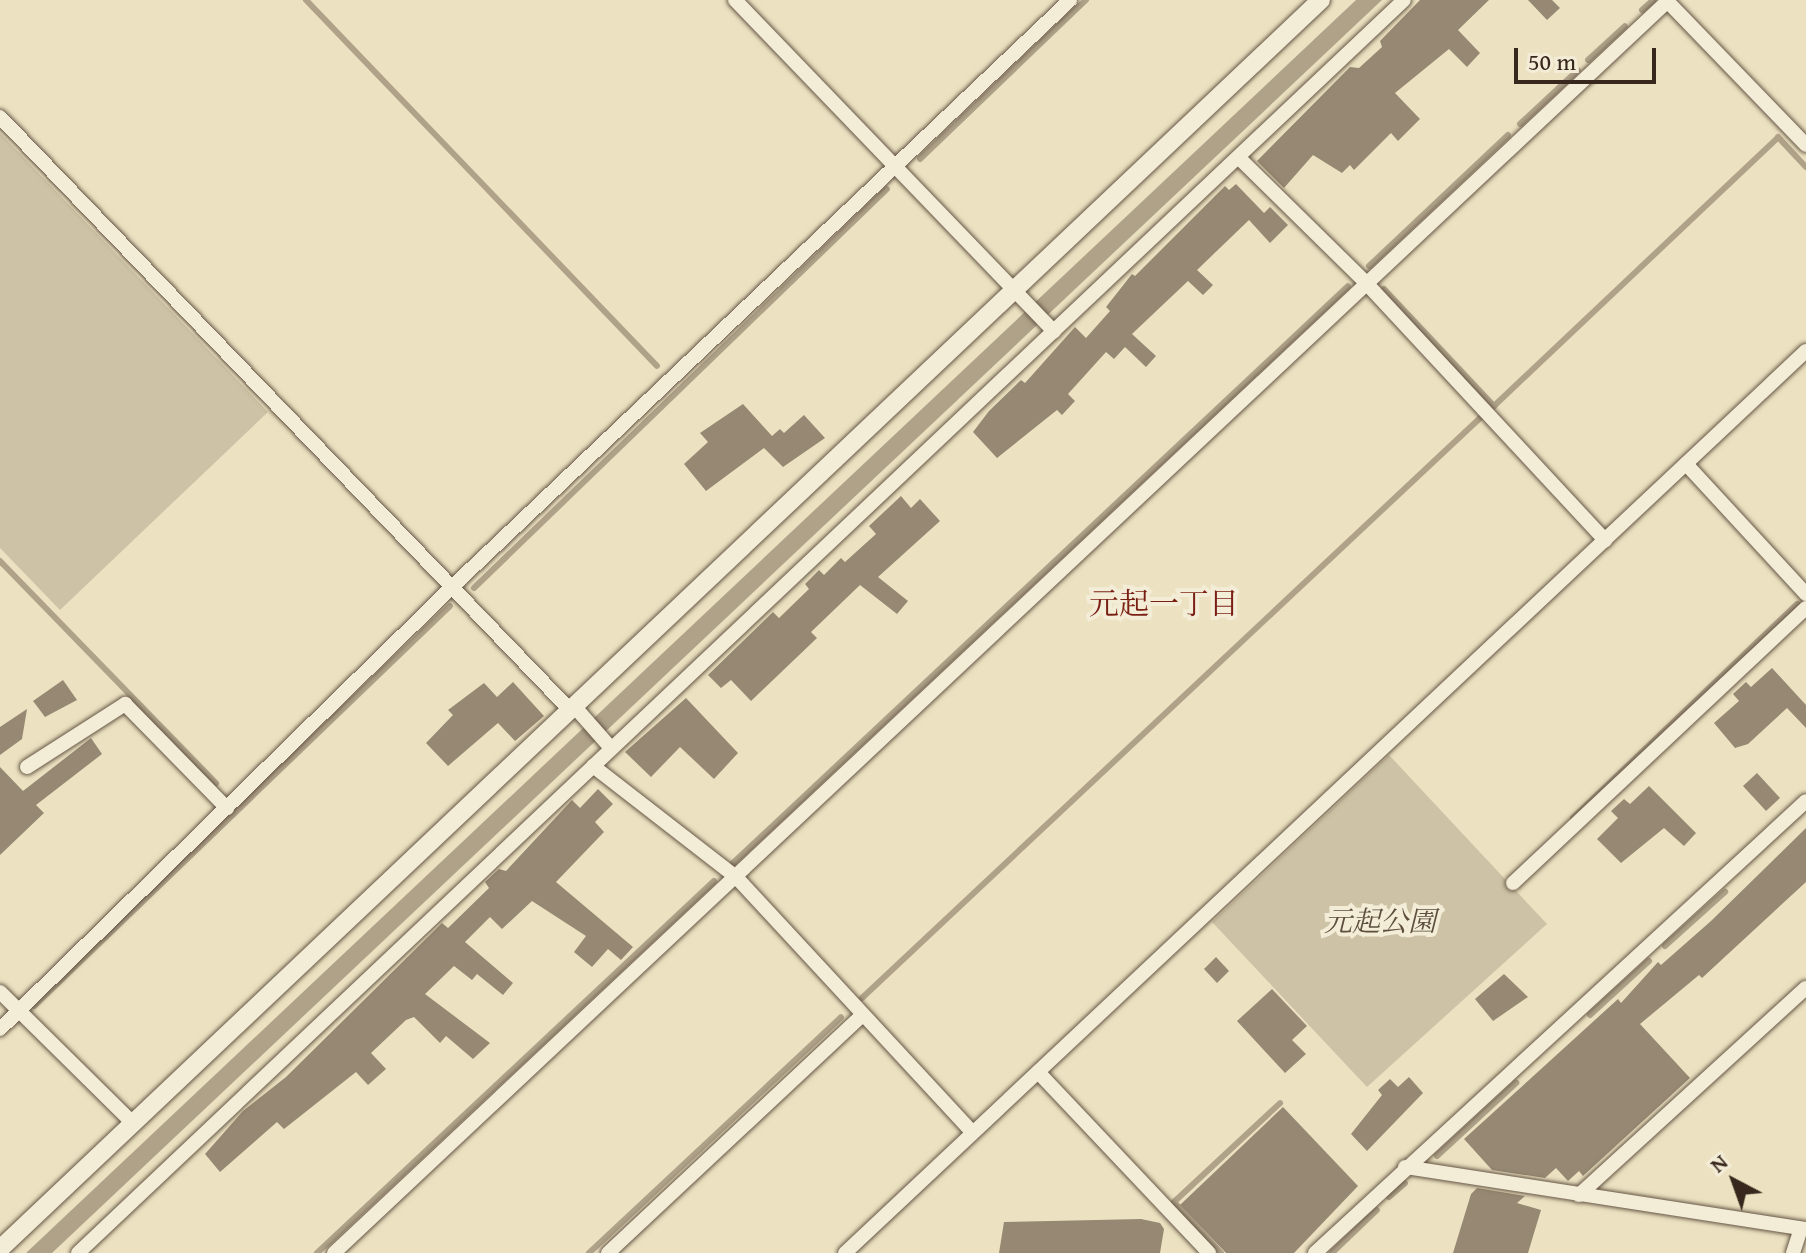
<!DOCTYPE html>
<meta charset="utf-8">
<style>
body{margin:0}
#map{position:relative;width:1806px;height:1253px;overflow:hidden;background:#ece2c1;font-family:"Gentium Book Plus","Noto Serif JP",serif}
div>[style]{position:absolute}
.green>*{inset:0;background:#cdc2a5}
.water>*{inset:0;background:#afa289}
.stream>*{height:6px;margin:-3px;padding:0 3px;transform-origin:3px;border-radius:3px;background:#afa289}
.building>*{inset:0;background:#968872}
.roads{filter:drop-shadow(0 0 2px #655645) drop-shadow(0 0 2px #655645)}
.minor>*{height:14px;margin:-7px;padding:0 7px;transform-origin:7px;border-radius:7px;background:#f3ecd7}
.tertiary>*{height:18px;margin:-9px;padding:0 9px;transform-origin:9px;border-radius:9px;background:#f3ecd7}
span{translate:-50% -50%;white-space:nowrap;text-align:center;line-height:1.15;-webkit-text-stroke:8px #f3ecd7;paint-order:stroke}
.park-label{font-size:28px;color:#5d4e3e;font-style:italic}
.neighbourhood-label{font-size:30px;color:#7a1f14}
.north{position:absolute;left:1694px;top:1141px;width:80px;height:80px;-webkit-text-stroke:6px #f3ecd7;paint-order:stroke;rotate:319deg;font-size:22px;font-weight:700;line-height:32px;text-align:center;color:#38271c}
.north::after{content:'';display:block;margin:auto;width:28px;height:36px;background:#38271c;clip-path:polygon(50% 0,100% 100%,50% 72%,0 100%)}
.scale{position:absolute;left:1514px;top:48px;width:142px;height:36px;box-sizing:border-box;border:4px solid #38271c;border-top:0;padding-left:10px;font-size:24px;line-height:28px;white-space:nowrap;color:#38271c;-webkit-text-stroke:6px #f3ecd7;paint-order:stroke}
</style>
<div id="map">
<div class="green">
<div style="clip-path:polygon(0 133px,268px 412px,60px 610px,0 548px)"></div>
<div style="clip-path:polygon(1389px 755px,1547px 924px,1367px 1087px,1212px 922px)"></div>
</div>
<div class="water">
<div style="clip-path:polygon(1356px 0,1382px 0,52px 1253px,26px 1253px)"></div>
</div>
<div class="stream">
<div style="left:306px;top:0;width:507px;rotate:46.2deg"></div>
<div style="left:1642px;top:10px;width:15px;rotate:-42deg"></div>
<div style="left:1588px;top:60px;width:50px;rotate:-42.6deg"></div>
<div style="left:1520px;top:124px;width:79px;rotate:-43deg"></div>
<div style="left:920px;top:159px;width:230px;rotate:-43.8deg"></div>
<div style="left:1369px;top:266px;width:191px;rotate:-43.3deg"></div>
<div style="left:1384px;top:289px;width:161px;rotate:46.8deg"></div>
<div style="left:1494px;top:406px;width:391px;rotate:-43.4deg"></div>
<div style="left:1778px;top:137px;width:41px;rotate:47deg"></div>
<div style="left:0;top:561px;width:310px;rotate:45.8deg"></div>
<div style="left:474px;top:588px;width:574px;rotate:-44.01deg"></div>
<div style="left:1573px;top:818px;width:310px;rotate:-43.7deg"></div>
<div style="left:733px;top:863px;width:843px;rotate:-43.17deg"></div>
<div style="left:1665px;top:946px;width:81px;rotate:-42deg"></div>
<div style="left:862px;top:998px;width:848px;rotate:-43.18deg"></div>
<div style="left:34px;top:1006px;width:577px;rotate:-43.88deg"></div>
<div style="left:1590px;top:1015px;width:80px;rotate:-42.5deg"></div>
<div style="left:1437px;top:1156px;width:108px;rotate:-42.7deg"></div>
<div style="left:1389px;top:1197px;width:21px;rotate:-41deg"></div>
<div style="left:317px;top:1253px;width:544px;rotate:-43.14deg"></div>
<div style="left:589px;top:1253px;width:345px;rotate:-43.1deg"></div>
<div style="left:1221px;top:1253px;width:69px;rotate:-132.7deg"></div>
<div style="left:1174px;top:1202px;width:145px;rotate:-43deg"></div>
<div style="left:1332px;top:1253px;width:62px;rotate:-43.7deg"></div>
</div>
<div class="building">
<div style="clip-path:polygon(1420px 0,1489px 0,1458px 30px,1480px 53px,1467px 67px,1449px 49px,1395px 93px,1420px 119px,1398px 141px,1391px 133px,1354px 170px,1350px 165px,1342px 173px,1313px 155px,1284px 188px,1257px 161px,1350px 67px,1359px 68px,1382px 47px,1380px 41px)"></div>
<div style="clip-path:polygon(1528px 0,1552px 0,1560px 8px,1547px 20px)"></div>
<div style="clip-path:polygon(1236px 184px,1264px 213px,1270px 207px,1288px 225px,1270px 243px,1249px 220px,1197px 270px,1213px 285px,1203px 295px,1188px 281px,1132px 334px,1156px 356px,1146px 367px,1125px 347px,1114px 359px,1106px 352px,1068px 394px,1075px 401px,1062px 415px,1057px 410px,997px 458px,973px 432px,989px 411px,1021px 380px,1025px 383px,1075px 327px,1086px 338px,1110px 311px,1106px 307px,1132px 274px,1135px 276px,1225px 186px,1229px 190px)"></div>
<div style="clip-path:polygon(743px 404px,772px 436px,780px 429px,784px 433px,804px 415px,825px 438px,783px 467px,764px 448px,706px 491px,684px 464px,708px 442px,700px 433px)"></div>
<div style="clip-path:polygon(901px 496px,911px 508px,920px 499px,940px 521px,878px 577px,908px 601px,897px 614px,860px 585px,811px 632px,817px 638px,751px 701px,731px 680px,721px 688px,708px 675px,773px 612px,779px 618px,809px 589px,805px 584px,819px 570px,824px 575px,841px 558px,845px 562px,876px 534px,869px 526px)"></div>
<div style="clip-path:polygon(1772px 668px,1806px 705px,1806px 728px,1787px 708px,1748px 744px,1735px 748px,1714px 723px,1739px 701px,1733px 694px,1746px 682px,1751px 687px)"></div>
<div style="clip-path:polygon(63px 680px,77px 700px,45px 717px,33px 701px)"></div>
<div style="clip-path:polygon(513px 682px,544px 716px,515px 741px,498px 723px,448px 766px,426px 743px,453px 715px,448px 710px,484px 683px,497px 697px)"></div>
<div style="clip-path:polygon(686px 698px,738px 753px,714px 779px,680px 747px,651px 777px,625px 752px)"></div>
<div style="clip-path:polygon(27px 709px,22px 739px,0 755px,0 727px)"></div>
<div style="clip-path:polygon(91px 738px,102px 754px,36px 805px,44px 813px,0 855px,0 767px,23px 791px)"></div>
<div style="clip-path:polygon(1757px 773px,1780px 798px,1766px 811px,1743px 786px)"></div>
<div style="clip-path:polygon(1649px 786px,1696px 833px,1684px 846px,1664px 828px,1621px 863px,1597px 839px,1618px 818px,1611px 811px,1624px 799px,1630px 804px)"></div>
<div style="clip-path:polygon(598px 789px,613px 804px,595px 822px,604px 832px,556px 882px,633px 947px,621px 960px,608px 949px,592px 967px,574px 952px,586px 936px,532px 901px,502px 929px,490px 917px,465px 942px,513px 983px,503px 995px,477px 974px,472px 980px,454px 966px,425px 994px,490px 1043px,473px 1059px,446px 1036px,440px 1043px,414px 1017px,406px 1020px,371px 1053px,386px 1069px,368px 1085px,356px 1072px,284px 1129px,277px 1122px,220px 1172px,205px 1154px,243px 1111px,286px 1077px,442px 923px,448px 928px,489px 888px,485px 882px,499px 869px,506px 871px,572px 800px,580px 808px)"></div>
<div style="clip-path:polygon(1806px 828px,1806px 882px,1702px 978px,1699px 975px,1640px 1024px,1690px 1078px,1583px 1176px,1579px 1171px,1568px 1181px,1556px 1168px,1545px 1178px,1492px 1170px,1464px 1139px,1618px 999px,1621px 1003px,1658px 962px,1661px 965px,1711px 921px)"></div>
<div style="clip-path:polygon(1216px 957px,1229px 971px,1217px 983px,1204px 969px)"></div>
<div style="clip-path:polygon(1504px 974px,1528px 997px,1493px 1021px,1475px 999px)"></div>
<div style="clip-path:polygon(1272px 989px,1307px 1026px,1292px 1040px,1306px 1054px,1285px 1073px,1237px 1021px)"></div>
<div style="clip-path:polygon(1409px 1077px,1423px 1093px,1367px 1151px,1351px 1134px,1382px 1095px,1378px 1090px,1390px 1079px,1398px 1087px)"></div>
<div style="clip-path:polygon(1283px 1107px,1358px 1186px,1294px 1253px,1226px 1253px,1180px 1205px)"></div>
<div style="clip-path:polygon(1477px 1188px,1525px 1196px,1517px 1203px,1541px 1210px,1528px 1253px,1453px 1253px,1471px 1194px)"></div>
<div style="clip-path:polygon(1141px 1219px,1160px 1223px,1164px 1229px,1160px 1253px,999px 1253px,1004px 1222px)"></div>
</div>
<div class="roads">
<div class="minor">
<div style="left:735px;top:0;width:460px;rotate:46.1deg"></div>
<div style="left:1667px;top:1px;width:200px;rotate:46deg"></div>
<div style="left:0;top:117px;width:823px;rotate:46.13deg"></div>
<div style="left:1239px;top:158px;width:180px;rotate:44.5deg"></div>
<div style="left:1367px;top:284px;width:350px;rotate:47.1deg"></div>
<div style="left:1686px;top:464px;width:177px;rotate:47.3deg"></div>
<div style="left:574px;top:706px;width:56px;rotate:48.6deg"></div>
<div style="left:593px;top:766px;width:181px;rotate:37.8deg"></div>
<div style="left:736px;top:877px;width:347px;rotate:47.2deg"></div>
<div style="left:27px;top:767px;width:117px;rotate:-32.7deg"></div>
<div style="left:125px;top:704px;width:146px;rotate:45.6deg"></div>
<div style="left:1513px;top:883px;width:402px;rotate:-43.2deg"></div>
<div style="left:0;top:992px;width:188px;rotate:44.6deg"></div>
<div style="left:0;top:1029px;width:634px;rotate:-44.36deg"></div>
<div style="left:453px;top:586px;width:851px;rotate:-43.52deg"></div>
<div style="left:1038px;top:1072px;width:249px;rotate:46.6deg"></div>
<div style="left:1405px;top:1167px;width:406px;rotate:8.8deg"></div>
<div style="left:1579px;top:1195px;width:307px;rotate:-42.4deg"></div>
<div style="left:78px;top:1253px;width:1824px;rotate:-43.38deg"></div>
<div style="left:334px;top:1253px;width:1831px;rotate:-43.19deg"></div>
<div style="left:608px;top:1253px;width:349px;rotate:-43.1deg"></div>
<div style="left:845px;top:1253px;width:1318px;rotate:-43.19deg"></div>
<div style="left:1315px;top:1253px;width:667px;rotate:-42.63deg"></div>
<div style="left:1793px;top:1253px;width:25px;rotate:-72deg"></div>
</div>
<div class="tertiary">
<div style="left:0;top:1249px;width:1818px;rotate:-43.4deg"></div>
</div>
</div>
<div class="park-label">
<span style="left:1380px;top:921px">元起公園</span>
</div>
<div class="neighbourhood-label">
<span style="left:1164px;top:603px">元起一丁目</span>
</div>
<div class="north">N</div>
<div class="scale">50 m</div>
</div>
